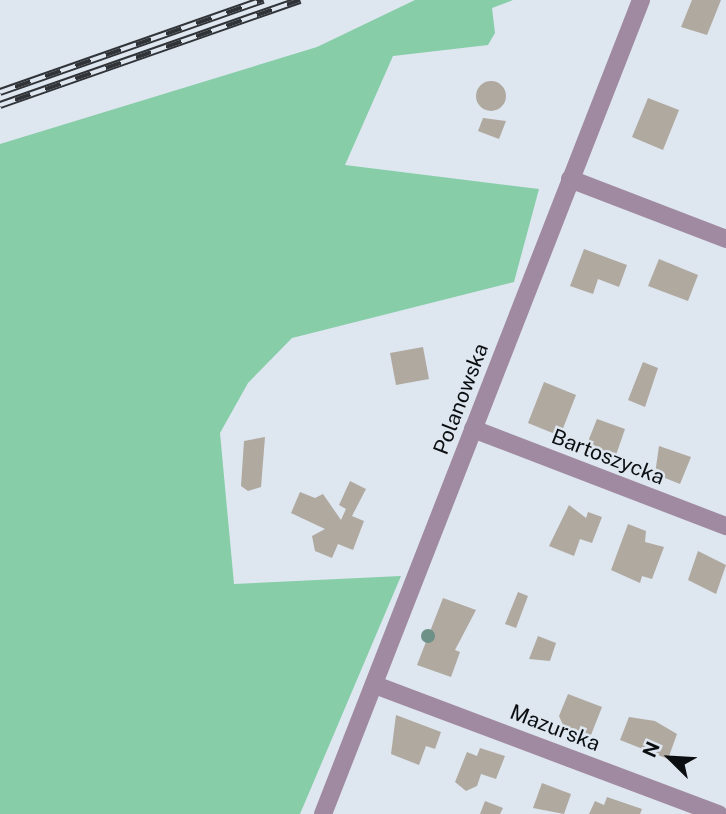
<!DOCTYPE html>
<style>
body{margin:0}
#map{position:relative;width:726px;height:814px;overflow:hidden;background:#dee6ef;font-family:"Public Sans",sans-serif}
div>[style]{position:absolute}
.green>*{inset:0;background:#86cda8}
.building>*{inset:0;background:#b0a9a0}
.round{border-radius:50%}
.street>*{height:18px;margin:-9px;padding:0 9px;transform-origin:9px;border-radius:9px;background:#a08aa1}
.rail>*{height:8px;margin-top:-4px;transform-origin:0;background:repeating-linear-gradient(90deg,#dee6ef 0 16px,#303438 0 32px);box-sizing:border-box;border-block:2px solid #303438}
.trees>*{width:14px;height:14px;margin:-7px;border-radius:50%;background:#6d9187}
span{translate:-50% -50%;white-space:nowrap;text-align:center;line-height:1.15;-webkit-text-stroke:5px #dee6ef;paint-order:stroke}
.street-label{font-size:21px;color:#0c0f12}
.north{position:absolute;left:635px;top:723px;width:70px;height:70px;-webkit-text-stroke:5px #dee6ef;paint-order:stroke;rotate:294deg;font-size:19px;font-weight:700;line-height:28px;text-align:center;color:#0c0f12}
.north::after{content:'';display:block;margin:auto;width:24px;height:32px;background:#0c0f12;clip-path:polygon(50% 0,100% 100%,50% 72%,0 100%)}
</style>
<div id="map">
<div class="green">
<div style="clip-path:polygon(415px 0,513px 0,492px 8px,495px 33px,488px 45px,393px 56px,345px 165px,539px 189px,514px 282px,292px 338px,248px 383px,220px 433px,234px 584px,401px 576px,300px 814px,0 814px,0 144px,317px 47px)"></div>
</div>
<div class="building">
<div style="clip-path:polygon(692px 0,721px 0,707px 35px,681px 27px)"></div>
<div class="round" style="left:476px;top:81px;width:30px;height:30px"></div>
<div style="clip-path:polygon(648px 98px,679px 110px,663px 150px,632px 137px)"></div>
<div style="clip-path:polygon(483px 118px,506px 121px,499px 139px,478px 131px)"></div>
<div style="clip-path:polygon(584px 249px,627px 265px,619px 287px,598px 279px,593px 294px,570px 286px)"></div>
<div style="clip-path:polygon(659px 259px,698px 275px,688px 301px,648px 286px)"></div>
<div style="clip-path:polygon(423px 347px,429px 379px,396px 385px,390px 353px)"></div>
<div style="clip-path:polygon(643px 362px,658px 368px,645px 407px,628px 400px)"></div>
<div style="clip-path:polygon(544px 382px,576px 395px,560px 436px,528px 423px)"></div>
<div style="clip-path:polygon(597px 419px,625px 429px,616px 455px,587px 444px)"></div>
<div style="clip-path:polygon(265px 437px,261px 487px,248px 491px,241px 486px,244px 441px)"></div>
<div style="clip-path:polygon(659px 446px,691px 457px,680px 484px,655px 474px)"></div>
<div style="clip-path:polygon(350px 481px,366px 489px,352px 516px,364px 521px,353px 550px,338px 544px,332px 558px,315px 551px,312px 536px,325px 529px,291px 513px,300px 492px,315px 498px,323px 494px,341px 520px,346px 509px,339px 505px)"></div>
<div style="clip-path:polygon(569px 505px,586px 518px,588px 512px,602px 517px,592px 543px,580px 539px,574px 556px,549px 546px)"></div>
<div style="clip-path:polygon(628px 524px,646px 531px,645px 542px,664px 547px,652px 579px,642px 576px,640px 583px,611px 570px)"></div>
<div style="clip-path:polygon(698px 551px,726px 565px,716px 594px,688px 580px)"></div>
<div style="clip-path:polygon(518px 592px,528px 596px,516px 628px,505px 624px)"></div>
<div style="clip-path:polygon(443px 598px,476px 610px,455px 650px,460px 652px,451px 677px,417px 665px)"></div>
<div style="clip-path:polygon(538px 636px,556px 643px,550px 661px,529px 659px)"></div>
<div style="clip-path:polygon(568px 694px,602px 707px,591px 735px,563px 725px,559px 716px)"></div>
<div style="clip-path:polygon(396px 715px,441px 732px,435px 749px,426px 746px,419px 765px,391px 754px)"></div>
<div style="clip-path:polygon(629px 717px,655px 721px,677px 734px,668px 759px,620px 740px)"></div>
<div style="clip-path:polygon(480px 748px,505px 756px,496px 779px,481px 774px,477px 786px,466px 791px,455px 782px,467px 752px,477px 756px)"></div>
<div style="clip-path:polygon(542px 783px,571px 794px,564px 814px,533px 808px)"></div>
<div style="clip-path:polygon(607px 797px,642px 809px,640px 814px,589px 814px,595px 801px,604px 805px)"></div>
<div style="clip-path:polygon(485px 801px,503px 808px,500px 814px,480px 814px)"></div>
</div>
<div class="street">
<div style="left:570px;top:179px;width:167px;rotate:21deg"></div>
<div style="left:473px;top:429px;width:271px;rotate:21deg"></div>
<div style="left:375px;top:685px;width:367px;rotate:20.6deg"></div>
<div style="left:323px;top:814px;width:874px;rotate:-68.66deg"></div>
</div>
<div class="rail">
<div style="left:0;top:92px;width:279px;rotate:-19.3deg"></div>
<div style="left:0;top:105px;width:318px;rotate:-19.3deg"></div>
</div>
<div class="trees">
<div style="left:428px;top:636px"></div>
</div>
<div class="street-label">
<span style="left:461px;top:399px;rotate:-69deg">Polanowska</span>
<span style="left:608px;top:457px;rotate:21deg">Bartoszycka</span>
<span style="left:555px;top:728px;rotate:21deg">Mazurska</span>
</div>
<div class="north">N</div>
</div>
